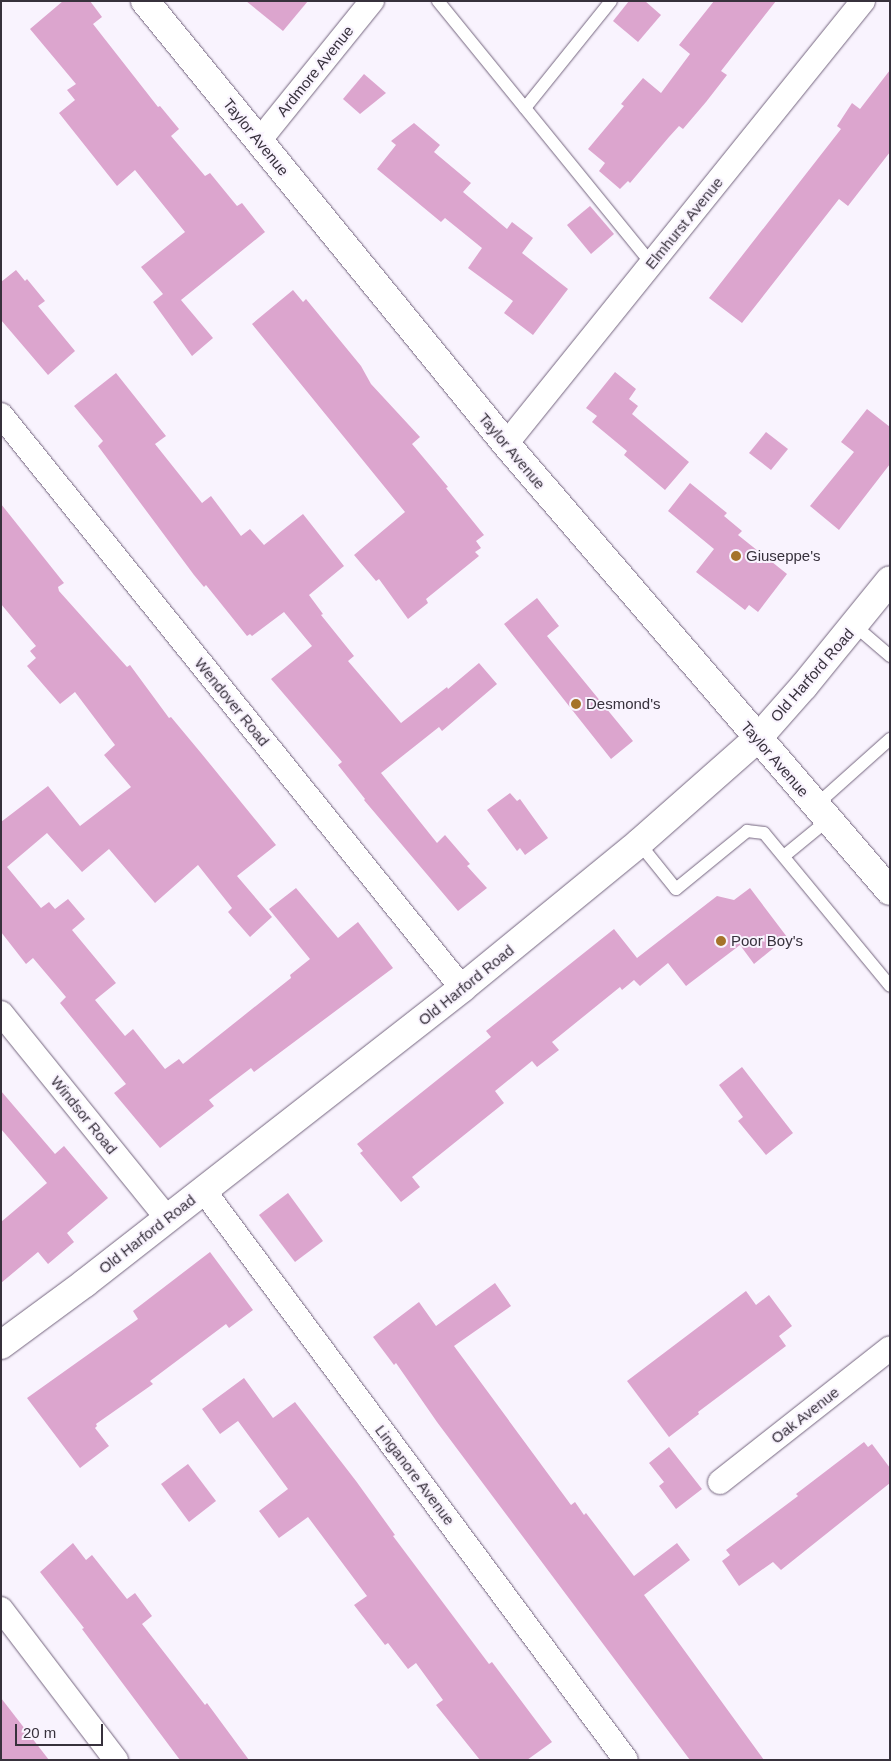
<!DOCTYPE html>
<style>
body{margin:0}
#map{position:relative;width:891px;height:1761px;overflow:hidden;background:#f9f3fe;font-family:Arial,sans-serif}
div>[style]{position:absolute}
.building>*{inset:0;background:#dca5ce}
.roads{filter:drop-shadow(0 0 1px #74657e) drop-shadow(0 0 1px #74657e)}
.service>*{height:12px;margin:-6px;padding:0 6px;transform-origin:6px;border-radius:6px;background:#fff}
.minor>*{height:24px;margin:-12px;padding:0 12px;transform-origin:12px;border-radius:12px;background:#fff}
.tertiary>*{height:28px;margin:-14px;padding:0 14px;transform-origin:14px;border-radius:14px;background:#fff}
.secondary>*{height:28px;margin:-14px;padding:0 14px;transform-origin:14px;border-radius:14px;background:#fff}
.dots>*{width:14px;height:14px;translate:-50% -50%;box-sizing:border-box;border:2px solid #f9f3fe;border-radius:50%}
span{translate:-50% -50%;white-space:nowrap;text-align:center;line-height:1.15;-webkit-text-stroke:4px #f9f3fe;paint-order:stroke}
.street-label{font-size:15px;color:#37313c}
.poi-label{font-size:15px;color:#37313c}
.left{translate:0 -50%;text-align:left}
.frame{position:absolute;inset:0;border:2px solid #37313c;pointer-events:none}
.scale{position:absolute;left:15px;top:1724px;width:88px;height:22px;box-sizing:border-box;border:2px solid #37313c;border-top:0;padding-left:6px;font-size:15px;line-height:18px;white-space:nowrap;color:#37313c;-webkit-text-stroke:4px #f9f3fe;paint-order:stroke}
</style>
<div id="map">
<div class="building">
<div style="clip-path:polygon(63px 1px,90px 1px,102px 17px,93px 24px,158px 107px,160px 106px,179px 129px,171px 136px,205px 176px,210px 173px,237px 206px,242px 203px,265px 232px,181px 300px,213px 338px,192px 356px,153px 302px,163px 294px,141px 267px,185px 232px,135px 170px,117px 186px,59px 113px,75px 100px,67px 90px,76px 84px,30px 29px)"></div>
<div style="clip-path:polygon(246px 1px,308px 1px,283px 31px)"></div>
<div style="clip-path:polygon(629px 1px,645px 1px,661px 15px,638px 42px,613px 21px)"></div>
<div style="clip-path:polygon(714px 1px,776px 1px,721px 71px,727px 75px,706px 102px,683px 129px,679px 126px,669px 137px,630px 183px,628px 181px,620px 189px,599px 171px,605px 163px,588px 149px,624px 106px,621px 104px,643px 78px,661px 93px,690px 54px,679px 45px)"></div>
<div style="clip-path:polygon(890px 70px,890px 152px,848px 206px,839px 199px,742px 323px,709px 298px,841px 129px,837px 126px,852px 103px,860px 109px)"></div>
<div style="clip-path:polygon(364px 74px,386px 93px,360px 114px,343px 99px)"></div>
<div style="clip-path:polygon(414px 123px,440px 145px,434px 152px,471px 183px,463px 192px,507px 229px,512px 222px,533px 238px,522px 253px,568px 289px,533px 335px,504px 313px,513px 301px,468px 268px,482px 248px,445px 218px,441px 222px,377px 169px,396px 145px,391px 141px)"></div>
<div style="clip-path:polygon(590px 206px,614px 234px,591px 254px,567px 225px)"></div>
<div style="clip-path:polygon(16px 270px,25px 281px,27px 279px,45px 301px,38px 306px,75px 351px,48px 375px,1px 320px,1px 282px)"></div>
<div style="clip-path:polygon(293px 290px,303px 302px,306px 299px,361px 366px,371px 384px,420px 437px,412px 444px,448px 487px,446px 488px,484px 535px,476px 541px,481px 548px,475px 552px,479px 556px,426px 599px,428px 603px,408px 619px,379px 579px,376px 581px,354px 555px,405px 512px,252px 324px)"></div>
<div style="clip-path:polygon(615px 372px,636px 389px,629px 399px,638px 406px,632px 414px,689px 462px,665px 490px,624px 455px,627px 451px,592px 422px,597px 416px,586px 408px)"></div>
<div style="clip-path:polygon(116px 373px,166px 436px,155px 444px,202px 503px,211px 496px,241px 536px,250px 529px,264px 545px,303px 514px,344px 566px,309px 595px,323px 614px,321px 615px,354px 656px,348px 661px,401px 723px,447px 687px,448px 689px,479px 663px,497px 684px,442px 731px,439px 727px,381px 773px,437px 843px,445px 835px,470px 864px,467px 866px,487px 888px,458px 911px,364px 800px,365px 799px,338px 765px,342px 762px,271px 679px,312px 646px,284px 612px,252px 636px,250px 634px,247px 636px,206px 585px,204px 587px,194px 575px,98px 446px,103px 441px,74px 406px)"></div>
<div style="clip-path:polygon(867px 409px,890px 427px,890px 464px,839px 530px,810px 506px,854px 452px,841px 442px)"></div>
<div style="clip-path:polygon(766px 432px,788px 449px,771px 470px,749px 453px)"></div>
<div style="clip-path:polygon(690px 483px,727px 513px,724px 516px,742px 531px,738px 535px,787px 574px,758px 612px,749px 605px,745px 610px,696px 572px,714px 549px,668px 511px)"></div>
<div style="clip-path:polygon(1px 504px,64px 583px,58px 587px,59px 591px,127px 667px,130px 665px,169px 718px,171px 717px,201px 753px,276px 845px,237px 876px,272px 917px,250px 937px,228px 912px,232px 908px,198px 865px,155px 903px,109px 849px,82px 872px,47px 833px,7px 867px,41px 908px,49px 902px,55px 909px,68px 899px,85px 919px,72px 930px,116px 983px,95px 1000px,125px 1036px,133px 1029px,165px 1069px,179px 1059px,183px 1064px,291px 978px,290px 975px,310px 959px,269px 909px,296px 888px,338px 938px,358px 922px,393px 968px,254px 1072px,251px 1068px,209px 1100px,214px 1106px,160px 1148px,114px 1093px,126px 1084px,60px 1003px,66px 997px,33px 958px,26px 964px,1px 932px,1px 822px,48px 786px,80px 826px,131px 787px,104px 755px,115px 745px,75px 692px,60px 704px,27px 666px,36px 658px,30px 651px,36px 646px,1px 604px)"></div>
<div style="clip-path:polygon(537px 598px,559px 626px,547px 636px,633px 741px,611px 759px,504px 624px)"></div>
<div style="clip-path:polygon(510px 793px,517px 801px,520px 799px,548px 838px,525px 855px,520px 848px,517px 851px,487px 810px)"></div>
<div style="clip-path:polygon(750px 888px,787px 937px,754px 964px,740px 945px,686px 986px,668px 963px,640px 986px,634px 980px,622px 990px,620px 987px,552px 1042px,559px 1050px,537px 1067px,532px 1061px,495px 1091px,504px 1103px,412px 1177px,420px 1187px,401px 1202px,360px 1153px,363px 1151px,357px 1144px,491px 1037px,486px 1031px,614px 929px,637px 958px,717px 896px,734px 900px)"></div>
<div style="clip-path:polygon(742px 1067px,793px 1133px,766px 1155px,738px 1121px,743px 1117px,719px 1085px)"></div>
<div style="clip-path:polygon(1px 1091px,55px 1154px,64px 1146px,108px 1198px,67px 1233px,74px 1242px,48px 1264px,38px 1252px,1px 1283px,1px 1222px,47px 1183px,1px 1129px)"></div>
<div style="clip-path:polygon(288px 1193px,323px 1241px,295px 1262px,259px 1215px)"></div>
<div style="clip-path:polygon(210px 1252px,253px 1310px,229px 1328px,226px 1324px,150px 1381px,153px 1384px,96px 1424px,97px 1426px,95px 1428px,109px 1446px,80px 1468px,27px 1398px,138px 1319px,133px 1311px)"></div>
<div style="clip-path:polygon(495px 1283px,511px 1306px,454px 1346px,571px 1505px,575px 1502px,584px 1515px,586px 1513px,634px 1576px,677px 1543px,690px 1560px,644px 1595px,764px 1760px,690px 1760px,437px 1422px,396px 1363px,394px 1365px,373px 1337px,419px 1302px,436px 1326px)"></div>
<div style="clip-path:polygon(746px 1291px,756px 1305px,769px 1295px,792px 1326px,779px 1336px,786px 1346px,698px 1412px,699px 1414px,669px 1437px,627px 1381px)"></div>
<div style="clip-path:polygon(244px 1378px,273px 1418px,295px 1402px,356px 1481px,395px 1535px,393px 1536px,489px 1664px,492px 1662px,552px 1742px,527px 1760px,480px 1760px,436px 1705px,443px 1700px,416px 1663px,408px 1669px,388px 1643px,385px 1645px,354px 1605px,367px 1596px,308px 1517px,279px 1538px,259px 1511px,288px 1489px,238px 1421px,220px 1434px,202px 1409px)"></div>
<div style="clip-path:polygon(864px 1442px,868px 1447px,872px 1444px,890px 1468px,890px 1483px,781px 1570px,773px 1562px,739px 1586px,722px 1561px,730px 1555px,726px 1550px,798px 1496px,796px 1494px)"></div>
<div style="clip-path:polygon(669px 1447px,702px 1489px,676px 1509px,659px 1486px,664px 1482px,649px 1463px)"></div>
<div style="clip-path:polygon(188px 1464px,216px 1501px,189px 1522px,161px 1484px)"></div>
<div style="clip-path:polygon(73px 1543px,86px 1560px,92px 1555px,127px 1599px,135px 1593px,152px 1616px,142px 1624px,205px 1705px,207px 1703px,249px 1760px,180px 1760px,82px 1629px,84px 1628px,40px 1572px)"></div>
<div style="clip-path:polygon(1px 1698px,49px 1760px,1px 1760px)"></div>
</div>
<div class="roads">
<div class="service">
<div style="left:438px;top:1px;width:338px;rotate:50.9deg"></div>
<div style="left:525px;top:108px;width:137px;rotate:-51.2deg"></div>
<div style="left:854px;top:625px;width:48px;rotate:40.7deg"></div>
<div style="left:815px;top:806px;width:101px;rotate:-41.8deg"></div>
<div style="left:639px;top:843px;width:59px;rotate:51.2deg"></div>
<div style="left:676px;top:889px;width:92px;rotate:-39.2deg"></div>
<div style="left:747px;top:831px;width:17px;rotate:7deg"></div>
<div style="left:764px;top:833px;width:198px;rotate:50.5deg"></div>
<div style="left:784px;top:856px;width:57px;rotate:-39.3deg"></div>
</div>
<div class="minor">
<div style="left:259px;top:141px;width:180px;rotate:-51.1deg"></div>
<div style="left:1px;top:415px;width:735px;rotate:51.18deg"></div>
<div style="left:506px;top:444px;width:569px;rotate:-51.14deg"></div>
<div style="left:1px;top:1013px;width:262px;rotate:51deg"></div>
<div style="left:204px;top:1191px;width:708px;rotate:53.44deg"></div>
<div style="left:720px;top:1482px;width:216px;rotate:-38.2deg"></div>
<div style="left:1px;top:1609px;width:190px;rotate:52.7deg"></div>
</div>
<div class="tertiary">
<div style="left:1px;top:1345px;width:104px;rotate:-36.4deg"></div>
<div style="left:85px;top:1283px;width:479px;rotate:-38deg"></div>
<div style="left:462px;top:988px;width:229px;rotate:-39.3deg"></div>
<div style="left:639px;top:843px;width:159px;rotate:-41.4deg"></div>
<div style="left:758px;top:738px;width:69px;rotate:-48.5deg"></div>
<div style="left:804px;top:686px;width:136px;rotate:-50.9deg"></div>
</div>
<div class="secondary">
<div style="left:145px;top:1px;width:571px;rotate:50.82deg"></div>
<div style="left:506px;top:444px;width:589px;rotate:49.34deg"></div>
</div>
</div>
<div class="dots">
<div style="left:736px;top:556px;background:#a5732a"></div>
<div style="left:576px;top:704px;background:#a5732a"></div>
<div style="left:721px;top:941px;background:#a5732a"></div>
</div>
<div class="street-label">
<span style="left:315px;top:71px;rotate:-51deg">Ardmore Avenue</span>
<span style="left:256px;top:137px;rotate:51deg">Taylor Avenue</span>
<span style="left:684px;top:223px;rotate:-51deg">Elmhurst Avenue</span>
<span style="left:512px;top:451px;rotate:50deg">Taylor Avenue</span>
<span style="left:812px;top:675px;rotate:-49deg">Old Harford Road</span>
<span style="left:232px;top:702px;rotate:51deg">Wendover Road</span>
<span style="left:775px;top:759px;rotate:49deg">Taylor Avenue</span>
<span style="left:466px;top:985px;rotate:-39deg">Old Harford Road</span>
<span style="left:84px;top:1115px;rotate:51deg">Windsor Road</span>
<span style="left:147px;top:1234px;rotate:-38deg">Old Harford Road</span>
<span style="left:805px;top:1415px;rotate:-38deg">Oak Avenue</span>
<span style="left:415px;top:1475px;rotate:53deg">Linganore Avenue</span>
</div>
<div class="poi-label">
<span class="left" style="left:746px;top:556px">Giuseppe's</span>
<span class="left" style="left:586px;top:704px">Desmond's</span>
<span class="left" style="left:731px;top:941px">Poor Boy's</span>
</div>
<div class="frame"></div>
<div class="scale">20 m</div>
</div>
